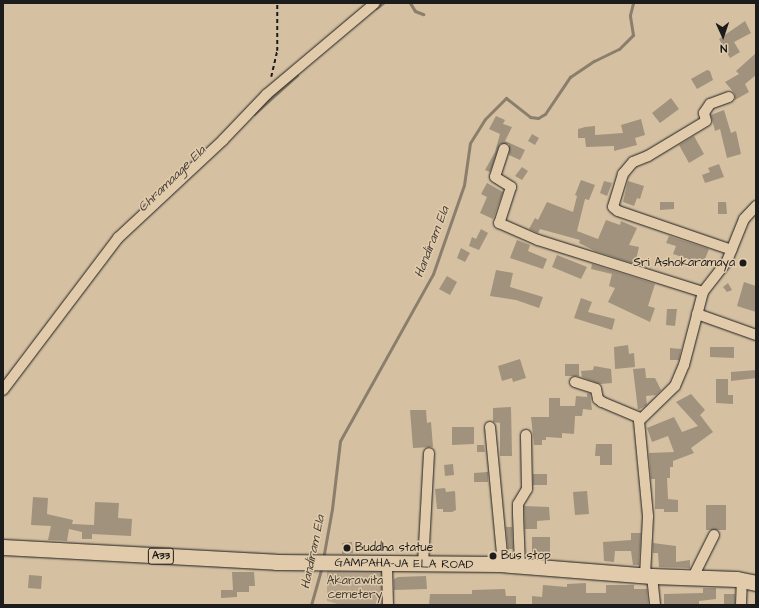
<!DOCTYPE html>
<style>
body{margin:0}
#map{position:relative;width:759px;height:608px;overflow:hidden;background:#d5c0a2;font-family:"Architects Daughter",sans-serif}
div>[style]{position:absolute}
.green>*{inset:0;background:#b6a58c}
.stream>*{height:3px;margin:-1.5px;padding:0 1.5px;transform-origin:1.5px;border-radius:1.5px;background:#8b7e6d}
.building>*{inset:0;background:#a1927d}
.path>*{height:1.5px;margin-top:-0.75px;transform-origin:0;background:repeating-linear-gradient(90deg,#1c1c1c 0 4px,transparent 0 7px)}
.roads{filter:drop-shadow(0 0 1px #1c1c1c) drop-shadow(0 0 1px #1c1c1c)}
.minor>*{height:10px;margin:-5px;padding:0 5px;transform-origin:5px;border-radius:5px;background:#e1cbab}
.highway>*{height:15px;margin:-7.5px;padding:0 7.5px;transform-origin:7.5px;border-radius:7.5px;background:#e1cbab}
.dots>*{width:11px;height:11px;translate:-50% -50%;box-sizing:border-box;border:2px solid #e1cbab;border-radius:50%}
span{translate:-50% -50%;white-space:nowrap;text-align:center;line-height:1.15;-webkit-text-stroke:3px #e1cbab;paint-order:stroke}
.shield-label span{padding:1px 3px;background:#e1cbab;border:1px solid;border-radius:3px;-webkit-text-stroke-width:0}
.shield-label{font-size:11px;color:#1c1c1c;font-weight:700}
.poi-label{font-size:12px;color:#1c1c1c}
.right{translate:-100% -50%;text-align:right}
.left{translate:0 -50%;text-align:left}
.street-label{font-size:12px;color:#1c1c1c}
.park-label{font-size:12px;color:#423e38}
.water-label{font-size:13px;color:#433e38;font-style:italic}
.frame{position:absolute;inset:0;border:4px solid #1c1c1c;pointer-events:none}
.north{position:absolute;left:703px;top:16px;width:40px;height:40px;-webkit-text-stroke:3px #e1cbab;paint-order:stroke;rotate:177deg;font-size:11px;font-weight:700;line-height:16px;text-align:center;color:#1c1c1c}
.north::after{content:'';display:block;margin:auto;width:14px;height:18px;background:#1c1c1c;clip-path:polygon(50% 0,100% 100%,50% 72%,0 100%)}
</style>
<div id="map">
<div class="green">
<div style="clip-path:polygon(382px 570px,382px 605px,341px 605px,327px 601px,327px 571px)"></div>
</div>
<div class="stream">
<div style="left:410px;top:3px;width:9px;rotate:58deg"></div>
<div style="left:415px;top:11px;width:9px;rotate:21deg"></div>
<div style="left:376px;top:8px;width:9px;rotate:-36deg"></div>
<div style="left:254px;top:114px;width:58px;rotate:-42.2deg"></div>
<div style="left:323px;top:559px;width:51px;rotate:-79.8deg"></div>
<div style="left:332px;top:509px;width:68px;rotate:-83.3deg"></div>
<div style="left:340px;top:441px;width:191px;rotate:-60.9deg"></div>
<div style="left:433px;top:274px;width:94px;rotate:-70.8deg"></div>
<div style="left:464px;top:185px;width:42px;rotate:-81.9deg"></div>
<div style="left:470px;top:143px;width:28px;rotate:-58deg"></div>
<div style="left:485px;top:119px;width:30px;rotate:-45deg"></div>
<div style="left:506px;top:98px;width:31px;rotate:38deg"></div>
<div style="left:530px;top:117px;width:8px;rotate:7deg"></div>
<div style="left:538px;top:118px;width:8px;rotate:-30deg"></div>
<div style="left:545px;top:114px;width:45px;rotate:-56deg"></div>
<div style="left:570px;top:77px;width:29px;rotate:-34deg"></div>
<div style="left:594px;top:61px;width:28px;rotate:-26deg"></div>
<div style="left:619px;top:49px;width:20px;rotate:-45deg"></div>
<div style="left:633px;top:35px;width:20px;rotate:-99deg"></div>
<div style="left:630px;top:15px;width:12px;rotate:-76deg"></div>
<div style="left:311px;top:605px;width:41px;rotate:-74.2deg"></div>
</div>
<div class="building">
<div style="clip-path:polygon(745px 21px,751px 33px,734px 42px,740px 52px,730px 58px,719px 39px)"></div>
<div style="clip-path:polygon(756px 53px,756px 75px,745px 84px,749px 92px,735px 100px,735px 94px,725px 82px,739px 74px,736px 71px)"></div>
<div style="clip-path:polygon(707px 70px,710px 71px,713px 80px,697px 89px,691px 79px)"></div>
<div style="clip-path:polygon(671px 98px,679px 109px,660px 123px,652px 113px)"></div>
<div style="clip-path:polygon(724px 110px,731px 133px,736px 131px,741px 154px,727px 158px,720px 129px,715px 131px,711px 115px)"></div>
<div style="clip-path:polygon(496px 116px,505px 120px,503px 124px,512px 127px,505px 141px,525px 150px,520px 160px,509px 155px,509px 144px,500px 144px,490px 172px,485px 170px,495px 152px,500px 134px,489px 129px)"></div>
<div style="clip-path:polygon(641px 119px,645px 135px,635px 138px,637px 145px,614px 151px,614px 146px,586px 147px,585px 138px,578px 138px,578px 129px,585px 127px,595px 126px,595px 135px,623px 133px,621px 125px)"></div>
<div style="clip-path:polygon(532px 134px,539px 138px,535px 145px,528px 141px)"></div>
<div style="clip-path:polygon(694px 136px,704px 154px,689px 163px,679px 145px)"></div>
<div style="clip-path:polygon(719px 164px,724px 177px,705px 183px,702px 175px,710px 172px,708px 168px)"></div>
<div style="clip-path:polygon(522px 167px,528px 171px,522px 180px,515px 176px)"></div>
<div style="clip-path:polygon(581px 180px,595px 185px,589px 200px,585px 199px,577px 231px,598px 239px,606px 220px,620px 225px,621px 221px,637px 228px,629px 245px,639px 247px,635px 264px,595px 251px,579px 243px,580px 240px,540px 229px,538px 233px,529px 229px,535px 218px,538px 220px,547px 202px,573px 212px,577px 196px,575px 195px)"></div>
<div style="clip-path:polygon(604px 181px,612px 183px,607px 196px,600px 193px)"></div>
<div style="clip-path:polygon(628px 181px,644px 186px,640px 199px,637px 198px,634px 206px,623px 202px)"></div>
<div style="clip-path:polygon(487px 183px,503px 192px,493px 219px,480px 213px,487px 197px,481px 194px)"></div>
<div style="clip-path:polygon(660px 202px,674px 202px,674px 209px,660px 210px)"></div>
<div style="clip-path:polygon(718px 202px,726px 202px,727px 214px,718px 214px)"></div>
<div style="clip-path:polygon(481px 229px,488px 233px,479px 250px,469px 246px,472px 237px,476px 239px)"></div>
<div style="clip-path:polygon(669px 236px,709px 249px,703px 264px,673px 254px,676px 246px,666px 243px)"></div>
<div style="clip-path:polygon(517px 240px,530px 245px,528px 251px,547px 259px,543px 269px,510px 258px)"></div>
<div style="clip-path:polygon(461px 248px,470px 253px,465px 262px,457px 258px)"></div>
<div style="clip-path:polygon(557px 255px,587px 267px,581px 279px,552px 267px)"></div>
<div style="clip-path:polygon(592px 264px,655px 284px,648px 306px,655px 308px,650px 322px,608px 302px,615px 288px,609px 286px,612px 274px,591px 269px)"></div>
<div style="clip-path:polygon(496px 270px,513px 273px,510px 287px,543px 297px,539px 308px,516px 300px,490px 296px)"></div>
<div style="clip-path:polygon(447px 276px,457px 282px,450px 295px,439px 289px)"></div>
<div style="clip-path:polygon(744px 282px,756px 286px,756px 312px,737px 306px)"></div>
<div style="clip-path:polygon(728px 283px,732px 290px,727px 292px,723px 287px)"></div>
<div style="clip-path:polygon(581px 298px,592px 302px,588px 312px,615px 319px,612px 330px,574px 318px)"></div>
<div style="clip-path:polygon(667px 309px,677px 309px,675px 326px,666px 325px)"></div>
<div style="clip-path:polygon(628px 345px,629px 354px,634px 353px,635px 367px,615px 369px,614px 347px)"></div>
<div style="clip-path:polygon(710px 347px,734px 347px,734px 358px,710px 357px)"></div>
<div style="clip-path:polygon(670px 348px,681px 349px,679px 360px,670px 360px)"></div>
<div style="clip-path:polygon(520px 359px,526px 378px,513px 382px,512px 378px,502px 381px,498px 366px)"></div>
<div style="clip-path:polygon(565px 364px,579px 364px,579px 376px,565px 376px)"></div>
<div style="clip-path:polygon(594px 366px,611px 369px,612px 383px,600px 384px,582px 377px,581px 371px,593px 370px)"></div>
<div style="clip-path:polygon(645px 368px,646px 378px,655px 378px,661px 390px,656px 395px,646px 396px,647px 405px,638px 410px,633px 369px)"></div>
<div style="clip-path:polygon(756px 370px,756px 378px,731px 381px,731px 372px)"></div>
<div style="clip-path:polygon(716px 379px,728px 379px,728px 395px,733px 395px,733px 404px,716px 403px)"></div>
<div style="clip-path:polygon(587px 393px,590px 394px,592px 410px,583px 409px,582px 416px,575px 416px,574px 434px,562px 433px,562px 438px,546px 437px,546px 440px,542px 440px,542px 445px,534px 445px,531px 417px,549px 417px,549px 398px,560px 398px,560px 406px,575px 406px,576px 396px,587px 397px)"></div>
<div style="clip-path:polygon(691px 394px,705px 410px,700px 415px,713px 432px,691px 448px,694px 453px,673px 461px,673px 467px,670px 467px,670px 478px,667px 478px,668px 499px,678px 500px,678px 512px,664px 512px,664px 509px,655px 509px,655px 479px,651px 479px,649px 453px,674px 452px,668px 436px,652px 442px,647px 428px,674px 417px,682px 432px,698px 426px,676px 402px)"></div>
<div style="clip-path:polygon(511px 407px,512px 456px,500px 456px,500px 423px,493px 422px,493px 408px)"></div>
<div style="clip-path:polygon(410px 410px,426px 410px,427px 423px,431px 422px,433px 447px,413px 448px)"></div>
<div style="clip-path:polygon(452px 427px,474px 427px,474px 444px,452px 445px)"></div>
<div style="clip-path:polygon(596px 444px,612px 444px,612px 465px,600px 465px,600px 456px,595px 456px)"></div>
<div style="clip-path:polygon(477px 445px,484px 445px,485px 452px,477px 452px)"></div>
<div style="clip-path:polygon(453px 464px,454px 475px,445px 476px,444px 465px)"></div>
<div style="clip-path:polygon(488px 472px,488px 482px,474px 482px,474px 473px)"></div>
<div style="clip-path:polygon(533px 474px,547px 474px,547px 485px,533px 485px)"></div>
<div style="clip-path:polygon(445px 488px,446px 492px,455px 491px,456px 510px,452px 512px,443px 512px,443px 509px,437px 509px,435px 489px)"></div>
<div style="clip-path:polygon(587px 491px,589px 514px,575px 515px,573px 492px)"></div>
<div style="clip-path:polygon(33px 497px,48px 498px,47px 514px,73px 520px,72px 524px,94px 525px,95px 502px,119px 503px,118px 518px,132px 519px,131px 536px,92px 534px,92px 539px,82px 539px,82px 532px,69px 529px,67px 541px,48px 540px,51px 526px,31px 525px)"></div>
<div style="clip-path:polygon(706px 505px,726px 505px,726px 530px,706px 530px)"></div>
<div style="clip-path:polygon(524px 506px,549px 507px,550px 520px,537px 521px,537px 529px,525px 529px)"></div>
<div style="clip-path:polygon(506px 527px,512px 527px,513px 549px,508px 549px)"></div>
<div style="clip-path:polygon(631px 533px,641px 533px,639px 565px,633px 565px,631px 551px,615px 551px,614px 562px,604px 561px,603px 542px,631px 540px)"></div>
<div style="clip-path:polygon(532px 537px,550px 537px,550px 555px,532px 555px)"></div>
<div style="clip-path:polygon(352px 542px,353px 553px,342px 554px,342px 543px)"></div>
<div style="clip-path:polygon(653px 543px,676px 546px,676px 562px,690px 560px,690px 568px,659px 567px,658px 553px,653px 553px)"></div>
<div style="clip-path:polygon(232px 572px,254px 572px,255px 586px,249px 586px,249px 592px,237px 592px,237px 597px,221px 598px,221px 590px,233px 590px)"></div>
<div style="clip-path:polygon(29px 575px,42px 576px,41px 589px,28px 588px)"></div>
<div style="clip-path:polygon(329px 575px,342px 576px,342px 584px,329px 584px)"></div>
<div style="clip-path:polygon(426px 576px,427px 589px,394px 590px,394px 579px,398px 577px)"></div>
<div style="clip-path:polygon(586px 583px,586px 593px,606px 593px,606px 585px,634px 585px,634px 589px,647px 589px,648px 605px,532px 605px,532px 596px,542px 597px,543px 585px,567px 587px,567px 584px)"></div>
<div style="clip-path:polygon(703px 588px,716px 588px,716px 599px,699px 601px,699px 605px,664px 605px,664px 594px,703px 593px)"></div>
<div style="clip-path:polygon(505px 589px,506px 596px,516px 596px,516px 605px,429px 605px,430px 594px,472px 594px,472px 590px)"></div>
<div style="clip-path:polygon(724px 594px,735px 594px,735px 604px,724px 604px)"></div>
</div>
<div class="path">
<div style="left:271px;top:77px;width:27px;rotate:-77deg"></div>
<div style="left:277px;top:51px;width:48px;rotate:-90deg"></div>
</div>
<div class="roads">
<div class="minor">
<div style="left:729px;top:97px;width:20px;rotate:160deg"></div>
<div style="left:710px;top:104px;width:11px;rotate:124deg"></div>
<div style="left:704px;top:113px;width:8px;rotate:76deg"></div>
<div style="left:706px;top:121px;width:68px;rotate:148.9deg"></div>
<div style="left:648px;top:156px;width:16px;rotate:158deg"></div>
<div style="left:633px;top:162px;width:16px;rotate:130deg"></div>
<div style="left:623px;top:174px;width:34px;rotate:107deg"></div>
<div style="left:613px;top:207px;width:6px;rotate:39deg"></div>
<div style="left:618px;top:211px;width:120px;rotate:18.9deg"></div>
<div style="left:504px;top:149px;width:29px;rotate:108deg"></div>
<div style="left:495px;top:177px;width:19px;rotate:32deg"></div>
<div style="left:511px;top:187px;width:38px;rotate:108deg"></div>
<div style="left:499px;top:223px;width:43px;rotate:23.6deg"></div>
<div style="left:538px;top:240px;width:173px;rotate:17.5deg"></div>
<div style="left:697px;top:314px;width:63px;rotate:19.6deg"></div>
<div style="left:575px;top:382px;width:22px;rotate:18deg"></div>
<div style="left:596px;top:389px;width:10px;rotate:79deg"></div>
<div style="left:598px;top:399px;width:5px;rotate:37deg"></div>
<div style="left:602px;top:402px;width:41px;rotate:22.8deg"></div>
<div style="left:3px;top:390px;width:191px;rotate:-52.9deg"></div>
<div style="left:118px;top:238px;width:144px;rotate:-43deg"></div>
<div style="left:223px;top:140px;width:64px;rotate:-46.3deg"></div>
<div style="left:267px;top:94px;width:141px;rotate:-40.1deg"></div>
<div style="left:490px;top:427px;width:139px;rotate:84.6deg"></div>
<div style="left:423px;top:564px;width:111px;rotate:-86.9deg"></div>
<div style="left:387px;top:565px;width:40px;rotate:88.6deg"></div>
<div style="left:520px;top:566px;width:52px;rotate:-92.2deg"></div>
<div style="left:518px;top:514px;width:10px;rotate:-90deg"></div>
<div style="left:518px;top:504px;width:17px;rotate:-59deg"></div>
<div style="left:527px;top:489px;width:54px;rotate:-91.1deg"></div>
<div style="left:645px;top:576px;width:60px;rotate:-87.1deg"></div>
<div style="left:648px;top:516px;width:95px;rotate:-95.4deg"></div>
<div style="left:639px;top:421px;width:50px;rotate:-44.2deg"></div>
<div style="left:675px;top:386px;width:23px;rotate:-67deg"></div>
<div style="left:684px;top:365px;width:75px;rotate:-75.4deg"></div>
<div style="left:703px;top:292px;width:39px;rotate:-52deg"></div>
<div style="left:727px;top:261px;width:45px;rotate:-68deg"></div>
<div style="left:744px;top:219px;width:18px;rotate:-47deg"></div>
<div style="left:652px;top:576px;width:29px;rotate:84deg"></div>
<div style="left:693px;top:577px;width:47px;rotate:-63.4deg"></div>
<div style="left:741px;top:605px;width:25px;rotate:-88deg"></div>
</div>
<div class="highway">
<div style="left:3px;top:547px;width:273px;rotate:3.1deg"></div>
<div style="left:276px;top:562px;width:224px;rotate:0.5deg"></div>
<div style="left:500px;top:564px;width:152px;rotate:4.5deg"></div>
<div style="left:652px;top:576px;width:85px;rotate:2deg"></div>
<div style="left:737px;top:579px;width:19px;rotate:12deg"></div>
</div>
</div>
<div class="dots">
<div style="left:743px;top:263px;background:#1c1c1c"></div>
<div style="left:347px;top:548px;background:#1c1c1c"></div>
<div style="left:493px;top:556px;background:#1c1c1c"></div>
</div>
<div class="shield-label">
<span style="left:161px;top:556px">A33</span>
</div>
<div class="poi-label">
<span class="right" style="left:735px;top:263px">Sri Ashokaramaya</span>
<span class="left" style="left:355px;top:548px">Buddha statue</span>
<span class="left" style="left:501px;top:556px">Bus stop</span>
</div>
<div class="street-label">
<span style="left:404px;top:564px;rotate:1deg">GAMPAHA-JA ELA ROAD</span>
</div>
<div class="park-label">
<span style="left:355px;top:588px">Akarawita<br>cemetery</span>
</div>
<div class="water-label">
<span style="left:172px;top:179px;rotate:-44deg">Chramaage Ela</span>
<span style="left:432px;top:242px;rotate:-69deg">Handiram Ela</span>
<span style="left:313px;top:552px;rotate:-78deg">Handiram Ela</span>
</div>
<div class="frame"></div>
<div class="north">N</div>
</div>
